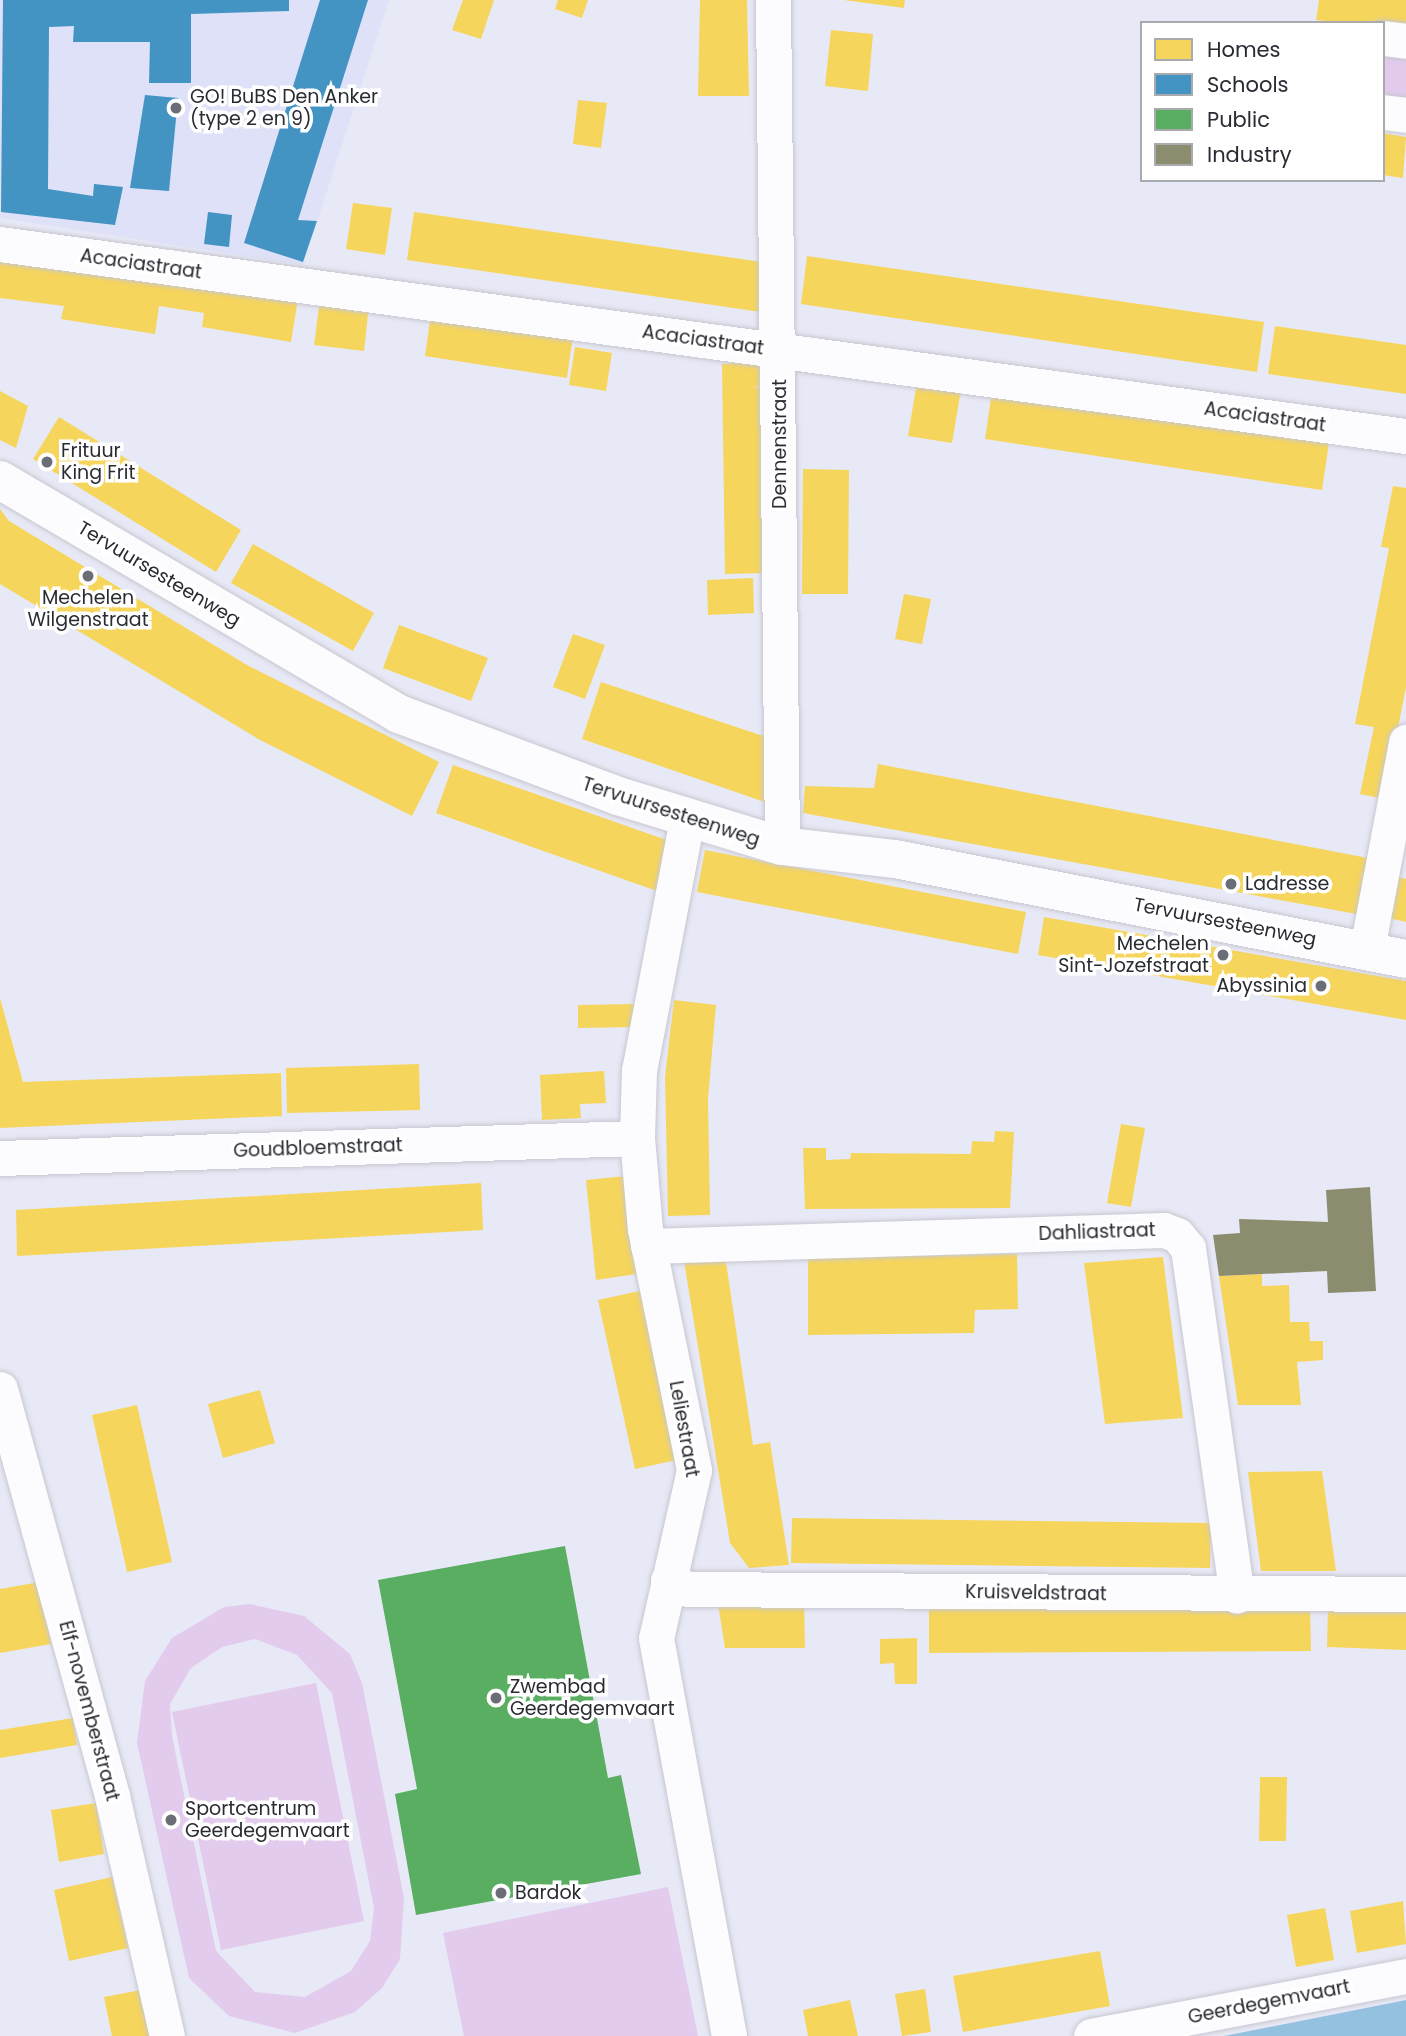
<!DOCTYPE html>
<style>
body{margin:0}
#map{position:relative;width:1406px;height:2036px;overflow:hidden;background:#e8e9f6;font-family:Poppins,sans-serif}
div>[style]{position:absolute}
.built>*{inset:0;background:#dee1f7}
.green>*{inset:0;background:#e2cbed}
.water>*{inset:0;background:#95c1e0}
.homes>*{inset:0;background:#f6d55c}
.schools>*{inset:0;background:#4393c3}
.public>*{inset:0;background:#5aae61}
.industry>*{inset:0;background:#8c8c6e}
.roads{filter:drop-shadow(0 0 2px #c6c7d0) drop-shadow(0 0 2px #c6c7d0)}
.minor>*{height:35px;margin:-17.5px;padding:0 17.5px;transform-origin:17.5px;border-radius:17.5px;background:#fcfcfe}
.tertiary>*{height:38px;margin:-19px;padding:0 19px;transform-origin:19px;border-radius:19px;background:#fcfcfe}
.dots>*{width:19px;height:19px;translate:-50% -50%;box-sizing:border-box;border:4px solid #fff;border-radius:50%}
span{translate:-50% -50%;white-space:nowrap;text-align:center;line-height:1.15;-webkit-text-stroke:7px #fff;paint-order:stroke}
.poi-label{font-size:19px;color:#292b33}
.left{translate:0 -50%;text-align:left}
.right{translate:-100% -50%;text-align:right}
.street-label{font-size:19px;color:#292b33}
.legend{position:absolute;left:1140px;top:21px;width:245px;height:161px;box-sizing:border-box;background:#fff;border:2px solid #a9aaad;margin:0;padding:9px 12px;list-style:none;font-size:21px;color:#292b33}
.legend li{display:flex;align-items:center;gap:14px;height:35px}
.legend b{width:35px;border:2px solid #a9aaad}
</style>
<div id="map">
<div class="built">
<div style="clip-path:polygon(0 0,389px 0,303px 265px,0 218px)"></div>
</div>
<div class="green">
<div style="clip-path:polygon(1386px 49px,1406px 52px,1406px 100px,1383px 97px)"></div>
<div style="clip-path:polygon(evenodd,250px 1604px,304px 1616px,350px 1654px,362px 1683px,404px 1898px,400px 1959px,382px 1988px,355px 2012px,295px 2033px,229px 2016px,189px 1978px,137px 1743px,145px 1681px,172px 1638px,224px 1607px,250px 1604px,255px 1639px,297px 1655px,332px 1693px,374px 1908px,370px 1941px,351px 1971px,305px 1997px,255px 1992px,216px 1951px,172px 1736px,170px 1704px,191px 1668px,222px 1647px,255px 1639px)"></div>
<div style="clip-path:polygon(316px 1683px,364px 1921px,221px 1950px,172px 1712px)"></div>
<div style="clip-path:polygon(668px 1887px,698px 2036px,464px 2036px,443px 1933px)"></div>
</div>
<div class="water">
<div style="clip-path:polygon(1406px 2000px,1406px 2036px,1224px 2036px)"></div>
</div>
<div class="homes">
<div style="clip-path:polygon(463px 0,494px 0,481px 39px,452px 30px)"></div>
<div style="clip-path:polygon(558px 0,588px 0,582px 18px,555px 9px)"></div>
<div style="clip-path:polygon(700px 0,747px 0,749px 96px,698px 96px)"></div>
<div style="clip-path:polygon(844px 0,905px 0,904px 8px)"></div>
<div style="clip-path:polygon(1319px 0,1406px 0,1406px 30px,1316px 20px)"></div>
<div style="clip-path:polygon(831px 30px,873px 34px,868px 91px,825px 86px)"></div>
<div style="clip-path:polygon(578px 100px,607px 103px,601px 148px,573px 144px)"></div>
<div style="clip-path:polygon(1383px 133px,1406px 137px,1403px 178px,1383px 175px)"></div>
<div style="clip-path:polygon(353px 203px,392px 208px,385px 255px,346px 249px)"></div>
<div style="clip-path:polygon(414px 212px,769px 263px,768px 313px,407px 260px)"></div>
<div style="clip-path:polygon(807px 256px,1264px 322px,1257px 372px,801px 304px)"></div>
<div style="clip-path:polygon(0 259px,298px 299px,291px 342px,202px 327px,204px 313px,159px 306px,155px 334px,61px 319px,64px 306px,0 298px)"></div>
<div style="clip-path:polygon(320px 299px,369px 305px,364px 351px,314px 345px)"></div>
<div style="clip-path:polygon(431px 314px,573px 335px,567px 378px,425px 356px)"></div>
<div style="clip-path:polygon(1275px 326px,1406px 345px,1406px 394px,1268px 374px)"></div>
<div style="clip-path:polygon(575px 347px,612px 353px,606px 391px,569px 385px)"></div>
<div style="clip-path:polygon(769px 361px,770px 386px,752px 387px,765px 388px,767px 573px,725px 574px,722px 364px)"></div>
<div style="clip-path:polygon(917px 382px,961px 389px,952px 443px,908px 436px)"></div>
<div style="clip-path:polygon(0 391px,28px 406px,16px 448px,0 440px)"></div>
<div style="clip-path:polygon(992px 391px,1329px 443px,1322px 490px,985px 439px)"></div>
<div style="clip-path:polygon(59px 417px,241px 530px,216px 572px,33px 459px)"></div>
<div style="clip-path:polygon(803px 469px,849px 470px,848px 594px,802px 594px)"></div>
<div style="clip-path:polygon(1393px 486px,1406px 488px,1406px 687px,1384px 799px,1360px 794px,1374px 727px,1355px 724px,1389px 548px,1381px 547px)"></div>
<div style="clip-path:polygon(0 509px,9px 521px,247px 665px,439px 762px,412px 816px,260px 740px,0 584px)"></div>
<div style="clip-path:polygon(253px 544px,374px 613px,353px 651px,231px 583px)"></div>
<div style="clip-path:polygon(753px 578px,754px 613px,708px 615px,707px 580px)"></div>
<div style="clip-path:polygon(904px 594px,931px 599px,922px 644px,895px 639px)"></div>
<div style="clip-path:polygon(399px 625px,488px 658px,471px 701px,383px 668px)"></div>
<div style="clip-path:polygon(573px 634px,605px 645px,585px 699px,553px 687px)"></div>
<div style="clip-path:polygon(601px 682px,766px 737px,765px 802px,582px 739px)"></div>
<div style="clip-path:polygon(878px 764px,1373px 859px,1362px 915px,803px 813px,805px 786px,874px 788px)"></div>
<div style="clip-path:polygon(453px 765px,675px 843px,657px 891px,436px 813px)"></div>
<div style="clip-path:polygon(705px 850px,1026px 912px,1018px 954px,697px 892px)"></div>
<div style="clip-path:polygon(1391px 875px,1406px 879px,1406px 922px,1380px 916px)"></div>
<div style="clip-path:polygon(1044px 917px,1406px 981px,1406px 1020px,1038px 955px)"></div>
<div style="clip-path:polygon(0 998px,23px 1082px,281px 1073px,282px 1116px,0 1128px)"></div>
<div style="clip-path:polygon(674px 1000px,716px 1005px,708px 1099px,710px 1215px,668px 1216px,665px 1077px)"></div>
<div style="clip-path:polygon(635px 1004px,635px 1027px,578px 1028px,578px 1005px)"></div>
<div style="clip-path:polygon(419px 1064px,420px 1110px,287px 1113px,286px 1068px)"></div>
<div style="clip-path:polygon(604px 1071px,606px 1103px,580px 1104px,581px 1118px,542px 1120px,540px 1075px)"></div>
<div style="clip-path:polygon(1121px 1124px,1145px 1128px,1131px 1207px,1107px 1203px)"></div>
<div style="clip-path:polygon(995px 1131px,1014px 1132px,1010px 1208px,805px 1209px,803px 1148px,826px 1148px,826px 1160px,850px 1159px,851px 1153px,971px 1154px,972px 1141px,994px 1142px)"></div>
<div style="clip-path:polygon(626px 1176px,643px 1273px,596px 1280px,586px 1180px)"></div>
<div style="clip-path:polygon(481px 1183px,483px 1230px,17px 1256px,16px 1210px)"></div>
<div style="clip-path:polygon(1017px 1254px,1018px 1309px,975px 1310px,974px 1333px,808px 1335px,808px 1258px)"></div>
<div style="clip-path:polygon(725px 1255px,753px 1445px,770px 1442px,789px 1565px,749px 1568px,730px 1543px,684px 1261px)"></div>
<div style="clip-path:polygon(1163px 1257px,1183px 1418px,1105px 1424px,1084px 1263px)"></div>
<div style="clip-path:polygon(1262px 1274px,1262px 1286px,1289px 1285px,1290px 1322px,1309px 1322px,1310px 1341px,1323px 1341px,1323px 1360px,1297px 1362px,1301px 1405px,1238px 1405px,1219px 1276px)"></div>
<div style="clip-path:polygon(644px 1290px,677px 1460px,635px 1469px,598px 1300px)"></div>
<div style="clip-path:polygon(260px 1390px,275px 1443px,223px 1458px,208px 1404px)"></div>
<div style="clip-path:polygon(137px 1405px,172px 1562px,127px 1572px,92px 1415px)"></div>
<div style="clip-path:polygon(1322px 1471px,1336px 1571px,1261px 1571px,1248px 1472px)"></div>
<div style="clip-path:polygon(792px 1518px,1211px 1523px,1210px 1568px,791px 1563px)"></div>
<div style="clip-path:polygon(40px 1582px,51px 1644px,0 1653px,0 1589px)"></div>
<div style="clip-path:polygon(804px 1602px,805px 1648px,725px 1648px,718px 1604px)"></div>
<div style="clip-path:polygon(1310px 1607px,1311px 1651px,929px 1653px,929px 1609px)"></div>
<div style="clip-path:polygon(1328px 1607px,1406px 1610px,1406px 1650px,1327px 1647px)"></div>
<div style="clip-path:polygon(917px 1638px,917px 1684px,895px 1684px,894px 1663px,880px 1664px,880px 1639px)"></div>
<div style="clip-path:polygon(73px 1718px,77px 1745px,0 1758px,0 1730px)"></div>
<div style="clip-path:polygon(1260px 1777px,1287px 1777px,1286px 1841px,1259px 1841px)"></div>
<div style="clip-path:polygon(96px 1803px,104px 1854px,59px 1862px,51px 1810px)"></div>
<div style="clip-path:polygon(112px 1877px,128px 1948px,69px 1961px,54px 1890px)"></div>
<div style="clip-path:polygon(1403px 1901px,1406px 1944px,1357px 1953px,1350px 1911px)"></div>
<div style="clip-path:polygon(1325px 1908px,1334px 1960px,1296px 1967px,1287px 1915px)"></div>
<div style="clip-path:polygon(1100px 1951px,1110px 2006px,963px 2032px,953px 1976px)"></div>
<div style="clip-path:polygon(925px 1989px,931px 2032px,902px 2036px,895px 1994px)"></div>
<div style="clip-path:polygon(141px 1990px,151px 2036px,112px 2036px,104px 1997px)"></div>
<div style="clip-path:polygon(850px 2000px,858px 2036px,808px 2036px,803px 2010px)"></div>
</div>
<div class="schools">
<div style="clip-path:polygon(3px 0,289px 0,289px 11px,191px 14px,191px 83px,149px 83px,150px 42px,73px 42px,74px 26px,49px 27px,48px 189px,93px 196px,94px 184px,123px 187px,115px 225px,1px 212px)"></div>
<div style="clip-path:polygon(320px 0,368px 0,298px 220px,317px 221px,303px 262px,244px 243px)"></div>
<div style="clip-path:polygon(145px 95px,178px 98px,169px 191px,130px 188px)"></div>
<div style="clip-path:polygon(208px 212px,232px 215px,229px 247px,204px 244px)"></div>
</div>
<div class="public">
<div style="clip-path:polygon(565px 1546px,608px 1778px,621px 1775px,641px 1874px,416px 1915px,395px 1794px,417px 1789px,378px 1580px)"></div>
</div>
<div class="industry">
<div style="clip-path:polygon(1370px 1187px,1376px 1291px,1328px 1293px,1327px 1271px,1219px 1276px,1213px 1235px,1240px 1233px,1239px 1219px,1328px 1222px,1326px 1190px)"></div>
</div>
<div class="roads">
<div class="minor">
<div style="left:773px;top:0;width:846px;rotate:89.39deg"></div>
<div style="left:1383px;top:38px;width:23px;rotate:7deg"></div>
<div style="left:1383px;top:112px;width:23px;rotate:7deg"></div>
<div style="left:0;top:244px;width:1419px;rotate:7.78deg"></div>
<div style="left:687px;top:819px;width:256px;rotate:100.8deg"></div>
<div style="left:639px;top:1070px;width:68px;rotate:91.7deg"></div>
<div style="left:637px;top:1138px;width:91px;rotate:85deg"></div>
<div style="left:645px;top:1229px;width:246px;rotate:78.5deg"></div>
<div style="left:694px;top:1470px;width:172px;rotate:102.7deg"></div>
<div style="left:656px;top:1638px;width:405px;rotate:79.6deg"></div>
<div style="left:1367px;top:949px;width:211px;rotate:-79.3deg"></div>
<div style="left:0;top:1158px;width:637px;rotate:-1.8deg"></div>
<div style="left:648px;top:1246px;width:516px;rotate:-1.78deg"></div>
<div style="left:1164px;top:1230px;width:14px;rotate:21deg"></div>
<div style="left:1177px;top:1235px;width:17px;rotate:50deg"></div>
<div style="left:1188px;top:1248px;width:351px;rotate:82deg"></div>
<div style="left:0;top:1389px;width:422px;rotate:74.6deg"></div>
<div style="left:112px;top:1796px;width:246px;rotate:77.1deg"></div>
<div style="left:668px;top:1580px;width:22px;rotate:24deg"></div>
<div style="left:688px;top:1589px;width:718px;rotate:0.4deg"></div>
<div style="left:1091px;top:2036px;width:321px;rotate:-10.8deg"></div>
</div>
<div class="tertiary">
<div style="left:0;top:480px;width:463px;rotate:30.4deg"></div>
<div style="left:399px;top:714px;width:234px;rotate:20.5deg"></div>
<div style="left:618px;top:796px;width:171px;rotate:17deg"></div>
<div style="left:782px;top:846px;width:114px;rotate:6.6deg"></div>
<div style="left:895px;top:859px;width:521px;rotate:11.07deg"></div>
</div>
</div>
<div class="dots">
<div style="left:176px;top:108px;background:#6c6e77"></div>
<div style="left:47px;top:462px;background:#6c6e77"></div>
<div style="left:88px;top:576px;background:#6c6e77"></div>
<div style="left:1231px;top:884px;background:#6c6e77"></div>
<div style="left:1223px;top:955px;background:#6c6e77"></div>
<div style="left:1321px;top:986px;background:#6c6e77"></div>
<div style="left:496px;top:1698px;background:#6c6e77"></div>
<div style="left:171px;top:1820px;background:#6c6e77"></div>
<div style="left:501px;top:1893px;background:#6c6e77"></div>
</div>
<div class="poi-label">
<span class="left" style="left:190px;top:108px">GO! BuBS Den Anker<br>(type 2 en 9)</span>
<span class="left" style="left:61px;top:462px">Frituur<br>King Frit</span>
<span style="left:88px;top:609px">Mechelen<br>Wilgenstraat</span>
<span class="left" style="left:1245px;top:884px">Ladresse</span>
<span class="right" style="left:1209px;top:955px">Mechelen<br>Sint-Jozefstraat</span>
<span class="right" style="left:1307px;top:986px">Abyssinia</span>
<span class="left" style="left:510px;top:1698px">Zwembad<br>Geerdegemvaart</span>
<span class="left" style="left:185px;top:1820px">Sportcentrum<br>Geerdegemvaart</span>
<span class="left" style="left:515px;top:1893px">Bardok</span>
</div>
<div class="street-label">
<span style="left:141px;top:264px;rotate:8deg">Acaciastraat</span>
<span style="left:703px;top:340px;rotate:8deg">Acaciastraat</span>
<span style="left:1265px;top:417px;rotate:8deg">Acaciastraat</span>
<span style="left:780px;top:444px;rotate:-90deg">Dennenstraat</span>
<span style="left:159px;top:574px;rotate:31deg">Tervuursesteenweg</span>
<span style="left:671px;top:812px;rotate:18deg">Tervuursesteenweg</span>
<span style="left:1225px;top:922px;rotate:11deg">Tervuursesteenweg</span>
<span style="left:318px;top:1148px;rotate:-2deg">Goudbloemstraat</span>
<span style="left:1097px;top:1232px;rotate:-2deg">Dahliastraat</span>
<span style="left:684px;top:1429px;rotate:80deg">Leliestraat</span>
<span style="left:1036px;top:1593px;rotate:1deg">Kruisveldstraat</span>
<span style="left:89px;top:1711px;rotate:75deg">Elf-novemberstraat</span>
<span style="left:1269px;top:2002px;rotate:-11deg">Geerdegemvaart</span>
</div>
<ul class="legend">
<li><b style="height:19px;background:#f6d55c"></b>Homes</li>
<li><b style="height:19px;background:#4393c3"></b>Schools</li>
<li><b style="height:19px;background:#5aae61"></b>Public</li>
<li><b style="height:19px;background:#8c8c6e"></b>Industry</li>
</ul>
</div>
